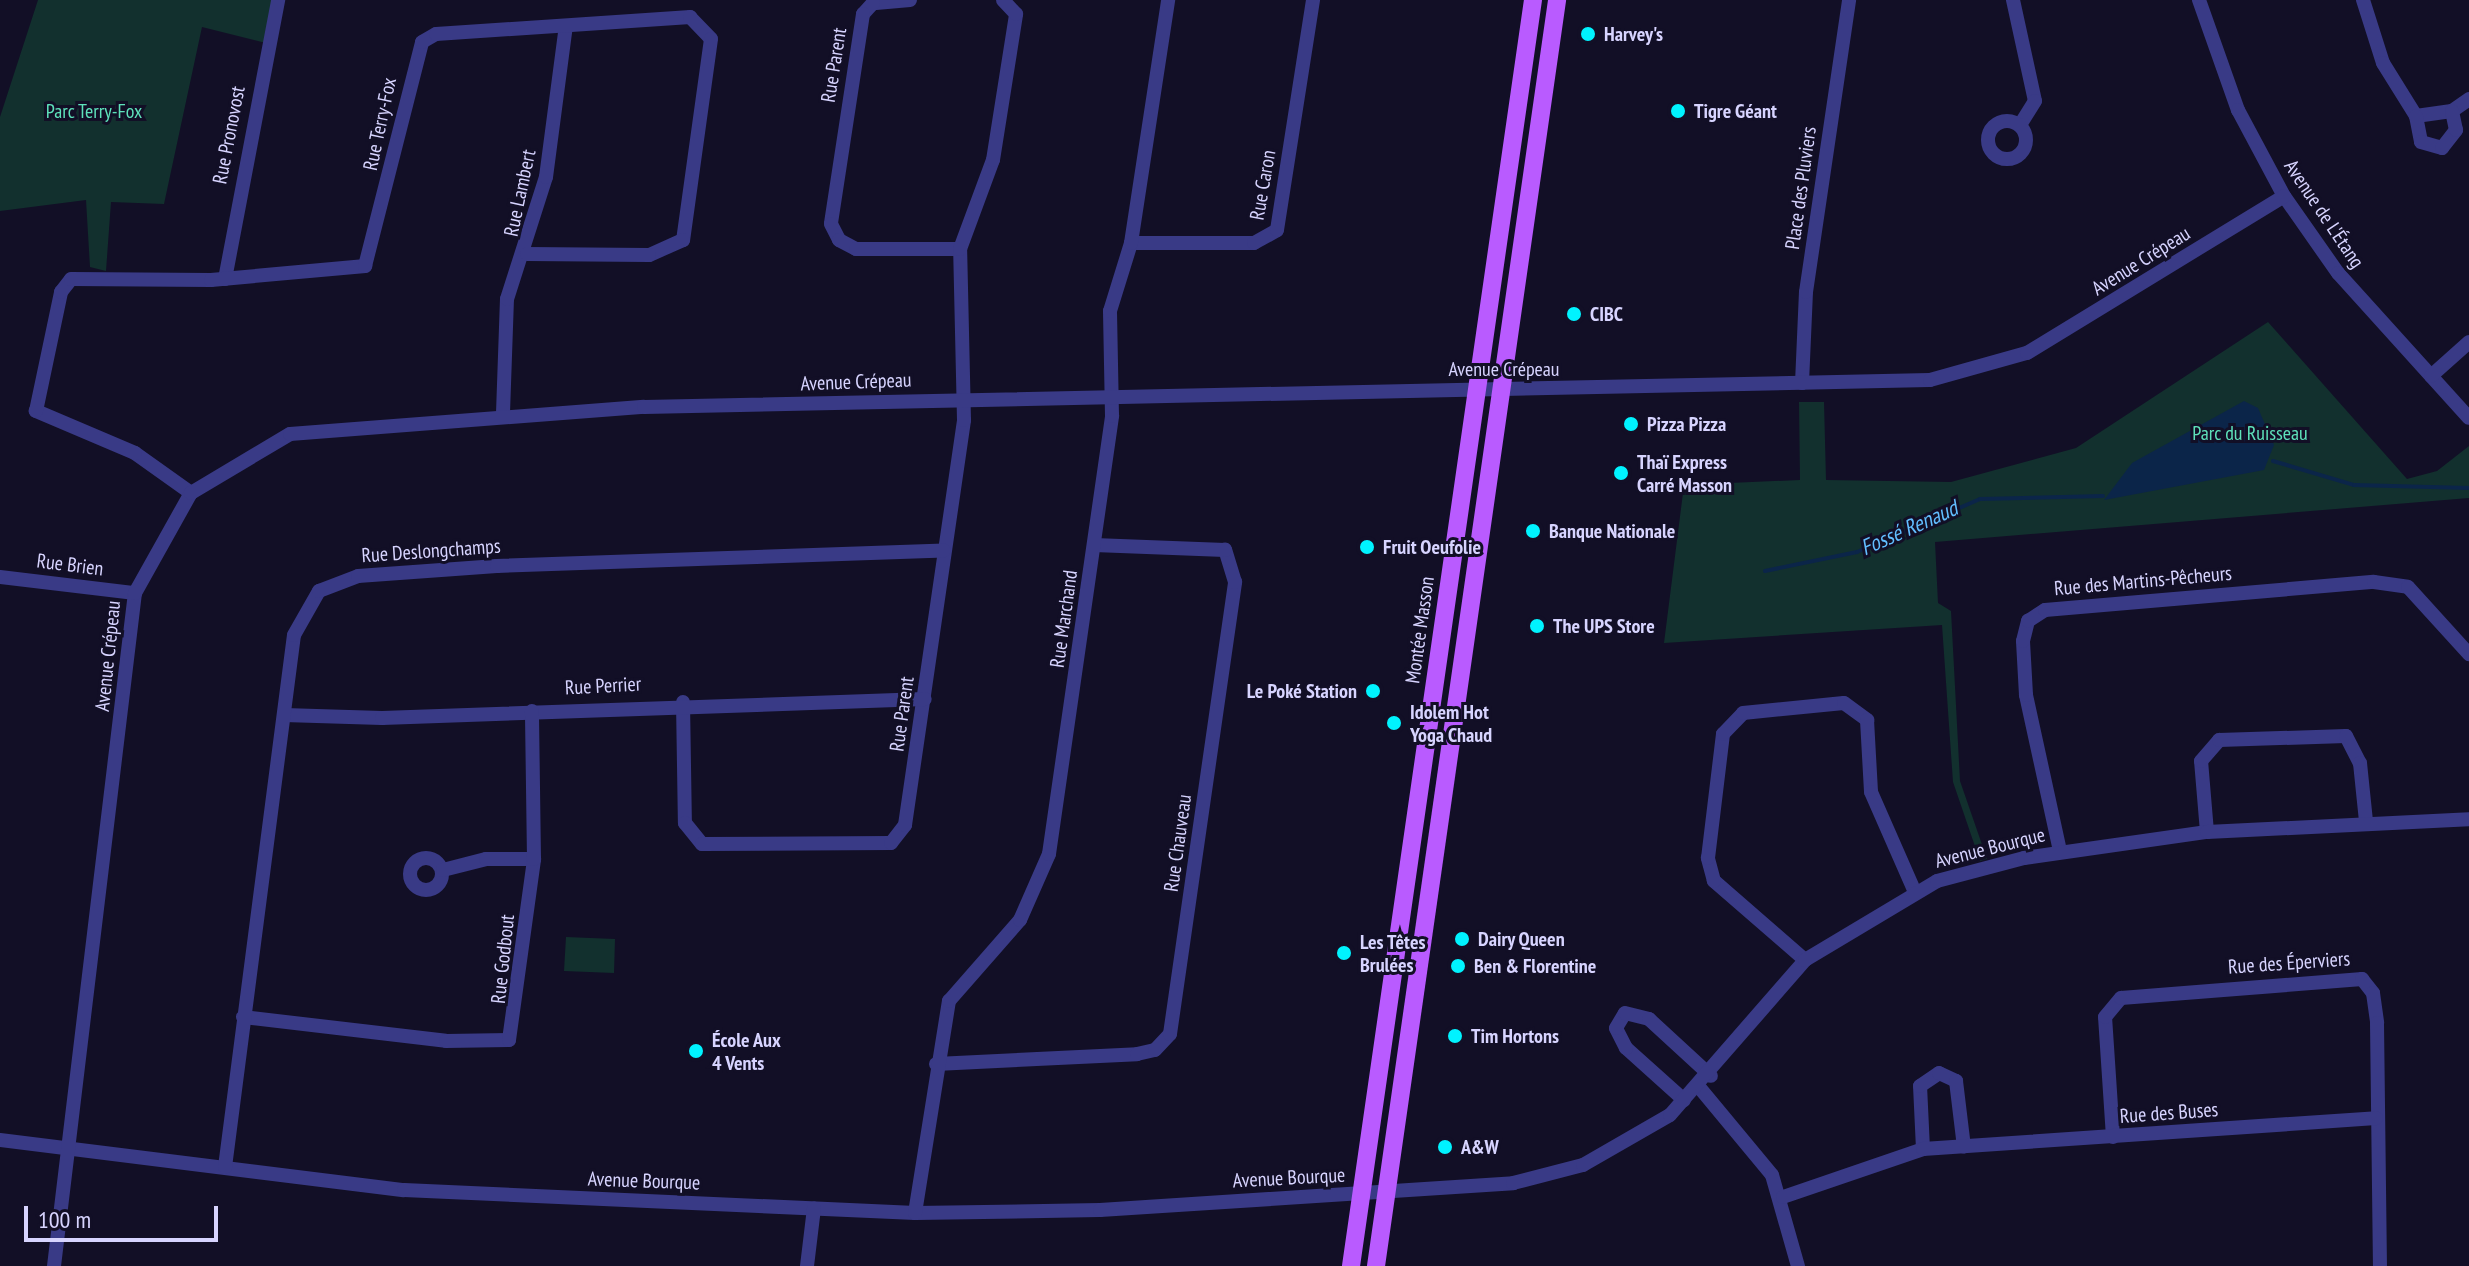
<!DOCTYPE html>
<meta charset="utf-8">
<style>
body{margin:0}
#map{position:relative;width:2469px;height:1266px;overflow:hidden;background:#120f26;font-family:"PT Sans Narrow",sans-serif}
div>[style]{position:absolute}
.green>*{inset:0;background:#12302e}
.water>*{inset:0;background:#0b2549}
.stream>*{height:4px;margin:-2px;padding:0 2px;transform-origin:2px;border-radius:2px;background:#0b2549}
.minor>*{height:14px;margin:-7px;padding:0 7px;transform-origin:7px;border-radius:7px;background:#393a86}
.minor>.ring{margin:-7px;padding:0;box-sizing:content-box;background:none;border:14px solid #393a86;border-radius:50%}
.major>*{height:18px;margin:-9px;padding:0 9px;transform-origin:9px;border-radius:9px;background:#b95bff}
.dots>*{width:22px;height:22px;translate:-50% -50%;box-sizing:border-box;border:4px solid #120f26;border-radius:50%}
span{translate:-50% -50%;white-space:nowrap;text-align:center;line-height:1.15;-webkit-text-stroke:6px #120f26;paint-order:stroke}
.poi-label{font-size:20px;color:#d7d4ff;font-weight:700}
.left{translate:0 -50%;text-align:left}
.right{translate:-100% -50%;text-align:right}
.street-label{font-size:20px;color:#d7d4ff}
.park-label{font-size:20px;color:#5ee1ba}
.water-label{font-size:22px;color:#62beff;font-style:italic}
.scale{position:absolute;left:24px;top:1206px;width:194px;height:36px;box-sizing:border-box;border:4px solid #d7d4ff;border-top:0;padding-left:10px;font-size:24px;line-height:28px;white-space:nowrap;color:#d7d4ff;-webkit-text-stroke:6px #120f26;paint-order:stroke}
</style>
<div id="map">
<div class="green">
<div style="clip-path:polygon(38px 0,277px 0,270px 44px,202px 27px,164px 204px,111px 202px,106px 271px,90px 267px,86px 200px,0 211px,0 117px)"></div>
<div style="clip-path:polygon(2268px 322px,2407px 479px,2437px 471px,2469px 446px,2469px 498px,1935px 542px,1938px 603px,1951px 611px,1960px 781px,1987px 859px,1980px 861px,1953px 782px,1942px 625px,1664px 643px,1684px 485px,1800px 480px,1799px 402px,1824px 402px,1826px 480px,1951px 482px,2076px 448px)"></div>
<div style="clip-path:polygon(566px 937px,615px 939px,614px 973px,564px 971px)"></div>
</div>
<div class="water">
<div style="clip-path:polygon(2244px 401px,2258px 408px,2274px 445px,2264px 470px,2104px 500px,2132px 463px)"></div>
</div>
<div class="stream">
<div style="left:2273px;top:461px;width:84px;rotate:16.5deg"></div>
<div style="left:2354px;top:485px;width:115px;rotate:1.5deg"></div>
<div style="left:1765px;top:571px;width:94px;rotate:-11.7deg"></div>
<div style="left:1857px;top:552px;width:134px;rotate:-23.3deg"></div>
<div style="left:1980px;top:499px;width:123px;rotate:-1.4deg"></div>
</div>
<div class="minor">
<div style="left:910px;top:0;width:37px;rotate:175deg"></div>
<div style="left:873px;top:3px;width:15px;rotate:132deg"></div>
<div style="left:863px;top:14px;width:212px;rotate:98.7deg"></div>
<div style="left:831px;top:224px;width:18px;rotate:63deg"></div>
<div style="left:839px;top:240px;width:19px;rotate:28deg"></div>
<div style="left:856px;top:249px;width:104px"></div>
<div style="left:2013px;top:0;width:103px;rotate:77.7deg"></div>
<div style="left:2035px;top:101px;width:28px;rotate:122deg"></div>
<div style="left:2199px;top:0;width:117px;rotate:70.5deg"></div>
<div style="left:2238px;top:110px;width:98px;rotate:61.9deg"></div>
<div style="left:2284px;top:196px;width:94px;rotate:55deg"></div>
<div style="left:2338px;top:273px;width:195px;rotate:47.9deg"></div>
<div style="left:2363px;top:0;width:66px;rotate:72.4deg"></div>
<div style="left:2383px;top:63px;width:62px;rotate:58.1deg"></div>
<div style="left:2416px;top:116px;width:36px;rotate:-8deg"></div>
<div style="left:2452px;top:111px;width:21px;rotate:-35deg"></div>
<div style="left:2416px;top:116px;width:26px;rotate:79deg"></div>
<div style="left:2421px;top:142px;width:22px;rotate:16deg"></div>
<div style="left:2442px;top:148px;width:23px;rotate:-52deg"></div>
<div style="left:2456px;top:130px;width:19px;rotate:-102deg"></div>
<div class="ring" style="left:1988px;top:121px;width:24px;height:24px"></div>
<div style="left:1131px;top:243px;width:123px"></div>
<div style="left:1254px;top:243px;width:26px;rotate:-29deg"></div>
<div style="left:1277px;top:230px;width:233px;rotate:-81.1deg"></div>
<div style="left:225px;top:279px;width:284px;rotate:-79.2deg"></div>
<div style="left:2431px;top:376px;width:51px;rotate:-41.8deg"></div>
<div style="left:1802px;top:383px;width:91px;rotate:-87.5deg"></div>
<div style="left:1806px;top:292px;width:295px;rotate:-81.6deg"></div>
<div style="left:503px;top:413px;width:114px;rotate:-88deg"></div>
<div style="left:507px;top:299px;width:128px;rotate:-72.3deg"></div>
<div style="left:546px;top:177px;width:152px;rotate:-82.5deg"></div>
<div style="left:191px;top:493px;width:69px;rotate:-144.5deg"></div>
<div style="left:135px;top:453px;width:108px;rotate:-157deg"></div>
<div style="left:36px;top:411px;width:122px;rotate:-78.1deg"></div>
<div style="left:61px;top:292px;width:16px;rotate:-52deg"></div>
<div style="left:71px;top:279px;width:140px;rotate:0.4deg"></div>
<div style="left:211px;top:280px;width:155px;rotate:-5.2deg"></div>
<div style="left:365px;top:266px;width:231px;rotate:-75.7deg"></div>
<div style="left:422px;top:42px;width:16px;rotate:-30deg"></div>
<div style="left:436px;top:34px;width:255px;rotate:-3.8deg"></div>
<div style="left:690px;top:17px;width:30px;rotate:46deg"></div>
<div style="left:711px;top:39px;width:203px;rotate:97.9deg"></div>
<div style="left:683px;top:240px;width:37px;rotate:156deg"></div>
<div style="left:649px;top:255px;width:122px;rotate:-179.5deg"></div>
<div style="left:0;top:577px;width:136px;rotate:6.8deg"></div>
<div style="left:683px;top:702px;width:121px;rotate:89.1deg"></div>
<div style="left:685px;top:823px;width:27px;rotate:51deg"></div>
<div style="left:702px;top:844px;width:189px;rotate:-0.3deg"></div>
<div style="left:891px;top:843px;width:23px;rotate:-52deg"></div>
<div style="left:905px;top:825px;width:409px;rotate:-81.7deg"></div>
<div style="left:964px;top:420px;width:171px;rotate:-91.3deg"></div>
<div style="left:960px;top:249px;width:95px;rotate:-69.7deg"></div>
<div style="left:993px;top:160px;width:148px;rotate:-81deg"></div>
<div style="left:1016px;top:14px;width:19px;rotate:-133deg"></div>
<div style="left:284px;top:715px;width:98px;rotate:1.8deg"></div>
<div style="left:382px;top:718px;width:543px;rotate:-2deg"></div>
<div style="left:2207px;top:832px;width:71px;rotate:-94.8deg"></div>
<div style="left:2201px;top:761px;width:28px;rotate:-49deg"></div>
<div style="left:2219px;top:740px;width:127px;rotate:-1.8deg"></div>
<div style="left:2346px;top:736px;width:30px;rotate:63deg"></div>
<div style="left:2360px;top:763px;width:58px;rotate:84.1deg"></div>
<div style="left:2060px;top:851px;width:160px;rotate:-102.3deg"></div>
<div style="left:2026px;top:695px;width:54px;rotate:-93.2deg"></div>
<div style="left:2023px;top:641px;width:21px;rotate:-76deg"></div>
<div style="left:2028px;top:621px;width:20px;rotate:-33deg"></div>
<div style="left:2045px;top:610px;width:330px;rotate:-4.9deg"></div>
<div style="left:2374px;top:582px;width:34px;rotate:8deg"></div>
<div style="left:2408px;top:587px;width:91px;rotate:47.7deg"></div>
<div class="ring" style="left:410px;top:858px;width:18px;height:18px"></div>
<div style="left:443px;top:870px;width:44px;rotate:-14.3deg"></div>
<div style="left:486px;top:859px;width:48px"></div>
<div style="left:1805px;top:960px;width:121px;rotate:-139deg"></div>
<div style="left:1714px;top:881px;width:24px;rotate:-105deg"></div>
<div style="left:1708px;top:858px;width:125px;rotate:-83.1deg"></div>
<div style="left:1723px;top:734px;width:29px;rotate:-46deg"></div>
<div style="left:1743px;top:713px;width:101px;rotate:-5.7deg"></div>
<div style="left:1844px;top:703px;width:29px;rotate:36deg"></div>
<div style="left:1867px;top:720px;width:72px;rotate:86.8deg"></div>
<div style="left:1871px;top:792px;width:107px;rotate:66.3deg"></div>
<div style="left:243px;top:1017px;width:204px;rotate:6.7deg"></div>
<div style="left:446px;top:1041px;width:63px;rotate:-0.9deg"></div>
<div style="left:509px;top:1040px;width:183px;rotate:-82.1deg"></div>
<div style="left:534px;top:859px;width:148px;rotate:-90.8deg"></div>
<div style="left:936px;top:1064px;width:201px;rotate:-2.8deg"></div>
<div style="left:1137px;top:1054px;width:18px;rotate:-13deg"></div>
<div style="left:1155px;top:1050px;width:22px;rotate:-47deg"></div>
<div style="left:1170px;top:1034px;width:457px;rotate:-81.8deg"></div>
<div style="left:1235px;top:582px;width:34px;rotate:-107deg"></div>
<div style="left:1225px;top:550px;width:131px;rotate:-177.8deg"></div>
<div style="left:1699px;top:1087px;width:114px;rotate:50.3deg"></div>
<div style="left:1772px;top:1175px;width:95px;rotate:74.1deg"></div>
<div style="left:1684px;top:1100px;width:78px;rotate:-138.1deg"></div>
<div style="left:1626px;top:1048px;width:22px;rotate:-117deg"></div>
<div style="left:1616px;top:1028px;width:17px;rotate:-59deg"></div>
<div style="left:1625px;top:1013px;width:25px;rotate:14deg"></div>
<div style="left:1649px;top:1019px;width:84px;rotate:42.6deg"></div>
<div style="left:2113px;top:1137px;width:120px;rotate:-93.8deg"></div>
<div style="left:2105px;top:1017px;width:25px;rotate:-50deg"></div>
<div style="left:2121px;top:998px;width:242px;rotate:-4.5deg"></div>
<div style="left:2362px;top:979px;width:18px;rotate:52deg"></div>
<div style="left:2373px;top:993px;width:30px;rotate:82deg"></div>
<div style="left:2377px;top:1023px;width:243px;rotate:89.3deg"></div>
<div style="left:0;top:1140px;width:407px;rotate:7.1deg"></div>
<div style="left:404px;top:1190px;width:512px;rotate:2.58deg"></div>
<div style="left:915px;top:1213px;width:185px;rotate:-0.9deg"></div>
<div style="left:1100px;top:1210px;width:414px;rotate:-3.7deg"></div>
<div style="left:1513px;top:1183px;width:72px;rotate:-14.4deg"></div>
<div style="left:1583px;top:1165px;width:100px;rotate:-29.9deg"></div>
<div style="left:1670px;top:1115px;width:206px;rotate:-48.9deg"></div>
<div style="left:1805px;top:960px;width:154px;rotate:-30.9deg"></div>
<div style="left:1937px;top:881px;width:90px;rotate:-14.8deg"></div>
<div style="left:2024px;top:858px;width:185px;rotate:-8.1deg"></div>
<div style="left:2207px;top:832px;width:262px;rotate:-2.8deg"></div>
<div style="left:1923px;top:1149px;width:63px;rotate:-92.7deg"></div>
<div style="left:1920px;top:1086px;width:23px;rotate:-34deg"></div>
<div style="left:1939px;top:1073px;width:19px;rotate:25deg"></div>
<div style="left:1956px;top:1081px;width:66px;rotate:83.1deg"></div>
<div style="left:225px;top:1167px;width:536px;rotate:-82.61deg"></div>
<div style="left:294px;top:635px;width:51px;rotate:-60.4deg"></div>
<div style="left:319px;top:591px;width:42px;rotate:-21deg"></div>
<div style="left:358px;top:576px;width:139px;rotate:-4.1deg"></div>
<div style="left:497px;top:566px;width:447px;rotate:-2deg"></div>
<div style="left:1783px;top:1197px;width:148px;rotate:-18.9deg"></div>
<div style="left:1923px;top:1149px;width:454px;rotate:-3.9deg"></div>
<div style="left:915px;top:1213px;width:215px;rotate:-80.9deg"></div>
<div style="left:949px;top:1001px;width:108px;rotate:-48.8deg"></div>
<div style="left:1020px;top:920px;width:72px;rotate:-66.3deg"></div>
<div style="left:1049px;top:854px;width:443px;rotate:-81.8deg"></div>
<div style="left:1112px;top:416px;width:105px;rotate:-91.1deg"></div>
<div style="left:1110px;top:311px;width:71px;rotate:-72.8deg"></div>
<div style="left:1131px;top:243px;width:246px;rotate:-81.3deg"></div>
<div style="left:54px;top:1266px;width:678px;rotate:-83.14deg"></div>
<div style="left:135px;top:593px;width:115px;rotate:-60.8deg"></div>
<div style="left:191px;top:493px;width:115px;rotate:-30.8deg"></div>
<div style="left:290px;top:434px;width:355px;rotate:-4.4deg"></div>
<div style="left:644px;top:407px;width:1286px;rotate:-1.2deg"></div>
<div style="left:1930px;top:380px;width:101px;rotate:-15.6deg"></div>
<div style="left:2027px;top:353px;width:301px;rotate:-31.4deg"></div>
<div style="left:807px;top:1266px;width:58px;rotate:-83.1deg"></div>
</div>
<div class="major">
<div style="left:1351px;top:1266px;width:1279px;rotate:-81.82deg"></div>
<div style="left:1376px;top:1266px;width:1279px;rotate:-81.86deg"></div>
</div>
<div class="dots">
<div style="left:1588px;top:34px;background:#00f3ff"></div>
<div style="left:1678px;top:111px;background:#00f3ff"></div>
<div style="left:1574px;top:314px;background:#00f3ff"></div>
<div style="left:1631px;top:424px;background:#00f3ff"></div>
<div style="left:1621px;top:473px;background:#00f3ff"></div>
<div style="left:1533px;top:531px;background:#00f3ff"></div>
<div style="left:1367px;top:547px;background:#00f3ff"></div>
<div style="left:1537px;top:626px;background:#00f3ff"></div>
<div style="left:1373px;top:691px;background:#00f3ff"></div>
<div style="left:1394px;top:723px;background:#00f3ff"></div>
<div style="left:1462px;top:939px;background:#00f3ff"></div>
<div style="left:1344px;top:953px;background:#00f3ff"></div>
<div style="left:1458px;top:966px;background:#00f3ff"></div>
<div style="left:1455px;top:1036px;background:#00f3ff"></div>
<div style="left:696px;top:1051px;background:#00f3ff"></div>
<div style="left:1445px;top:1147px;background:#00f3ff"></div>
</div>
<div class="poi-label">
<span class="left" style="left:1604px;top:34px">Harvey's</span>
<span class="left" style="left:1694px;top:111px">Tigre Géant</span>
<span class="left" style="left:1590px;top:314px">CIBC</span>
<span class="left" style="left:1647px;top:424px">Pizza Pizza</span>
<span class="left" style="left:1637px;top:474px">Thaï Express<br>Carré Masson</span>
<span class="left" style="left:1549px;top:531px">Banque Nationale</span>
<span class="left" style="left:1383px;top:547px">Fruit Oeufolie</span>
<span class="left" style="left:1553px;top:626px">The UPS Store</span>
<span class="right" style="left:1357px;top:691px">Le Poké Station</span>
<span class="left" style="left:1410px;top:724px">Idolem Hot<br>Yoga Chaud</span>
<span class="left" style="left:1478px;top:939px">Dairy Queen</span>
<span class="left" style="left:1360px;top:954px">Les Têtes<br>Brulées</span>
<span class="left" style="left:1474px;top:966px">Ben &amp; Florentine</span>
<span class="left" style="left:1471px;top:1036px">Tim Hortons</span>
<span class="left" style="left:712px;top:1052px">École Aux<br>4 Vents</span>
<span class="left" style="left:1461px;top:1147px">A&amp;W</span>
</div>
<div class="street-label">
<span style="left:834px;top:65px;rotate:-81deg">Rue Parent</span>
<span style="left:380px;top:124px;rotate:-78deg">Rue Terry-Fox</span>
<span style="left:229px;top:135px;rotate:-79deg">Rue Pronovost</span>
<span style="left:1263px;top:185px;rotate:-80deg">Rue Caron</span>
<span style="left:1801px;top:188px;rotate:-82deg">Place des Pluviers</span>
<span style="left:520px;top:193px;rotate:-78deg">Rue Lambert</span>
<span style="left:2324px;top:214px;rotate:56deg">Avenue de L'Étang</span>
<span style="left:2141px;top:261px;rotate:-32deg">Avenue Crépeau</span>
<span style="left:1504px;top:369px">Avenue Crépeau</span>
<span style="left:856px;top:382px;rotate:-2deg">Avenue Crépeau</span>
<span style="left:431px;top:551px;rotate:-4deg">Rue Deslongchamps</span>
<span style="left:70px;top:565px;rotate:7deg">Rue Brien</span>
<span style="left:2143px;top:581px;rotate:-5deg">Rue des Martins-Pêcheurs</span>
<span style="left:1064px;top:619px;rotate:-82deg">Rue Marchand</span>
<span style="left:1420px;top:630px;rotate:-82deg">Montée Masson</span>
<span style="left:108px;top:656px;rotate:-84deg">Avenue Crépeau</span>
<span style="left:603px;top:686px;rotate:-3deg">Rue Perrier</span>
<span style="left:902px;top:714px;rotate:-82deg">Rue Parent</span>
<span style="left:1178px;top:843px;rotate:-82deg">Rue Chauveau</span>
<span style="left:1990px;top:848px;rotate:-14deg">Avenue Bourque</span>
<span style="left:503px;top:959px;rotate:-84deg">Rue Godbout</span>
<span style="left:2289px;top:963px;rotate:-4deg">Rue des Éperviers</span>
<span style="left:2169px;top:1113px;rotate:-4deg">Rue des Buses</span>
<span style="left:1289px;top:1178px;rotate:-3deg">Avenue Bourque</span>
<span style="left:644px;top:1181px;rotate:2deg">Avenue Bourque</span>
</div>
<div class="park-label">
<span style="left:94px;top:111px">Parc Terry-Fox</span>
<span style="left:2250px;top:433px">Parc du Ruisseau</span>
</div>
<div class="water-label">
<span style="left:1909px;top:528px;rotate:-24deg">Fossé Renaud</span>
</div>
<div class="scale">100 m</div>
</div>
